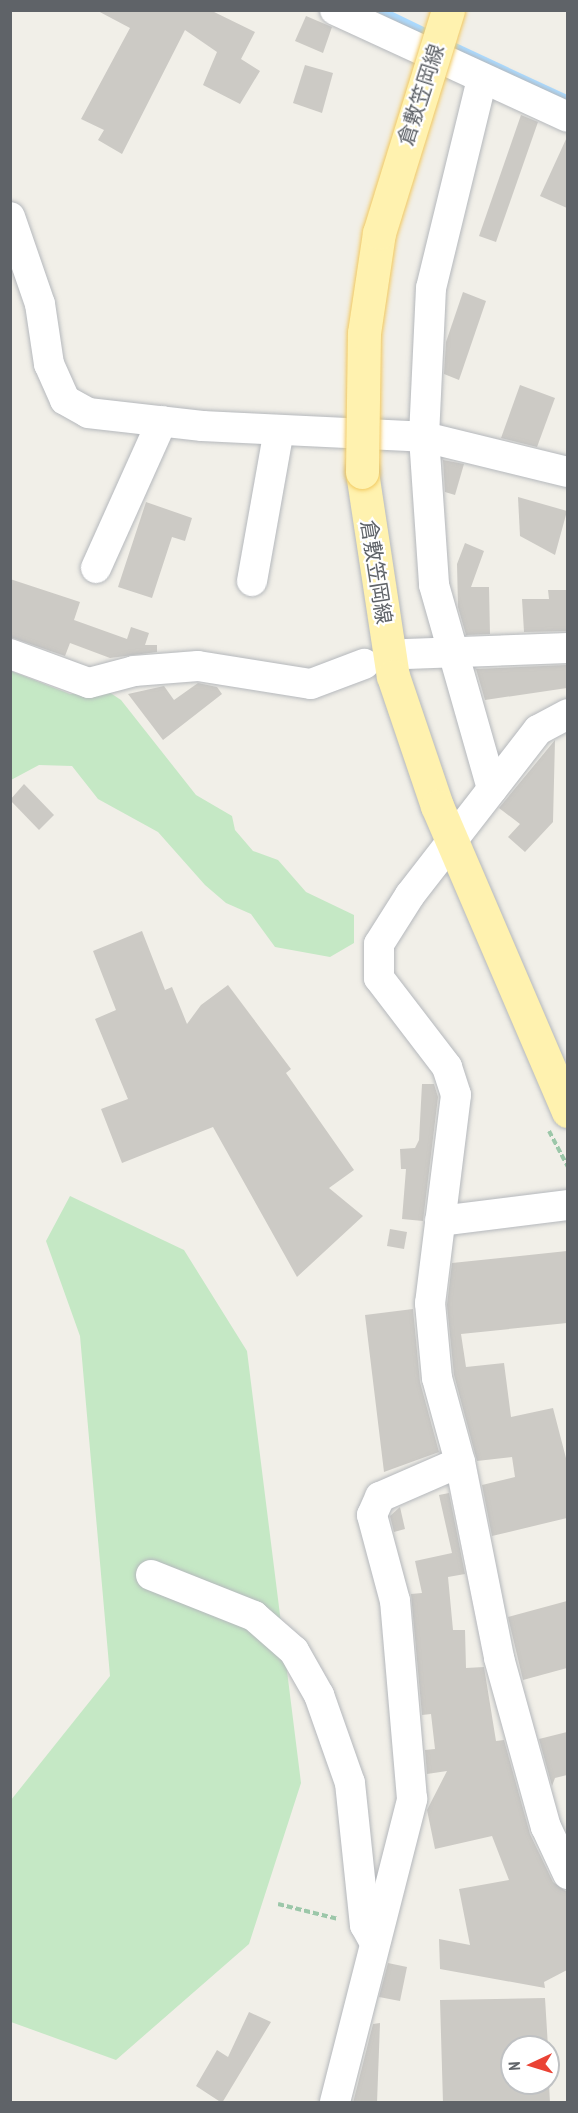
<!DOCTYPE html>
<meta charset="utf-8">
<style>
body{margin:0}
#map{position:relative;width:578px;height:2113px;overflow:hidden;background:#f1efe8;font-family:"PT Sans Narrow","Noto Sans JP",sans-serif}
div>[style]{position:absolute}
.green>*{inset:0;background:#c5e8c5}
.stream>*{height:7px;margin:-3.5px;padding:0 3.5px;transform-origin:3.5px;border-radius:3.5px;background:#aadaff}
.building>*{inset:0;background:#cccac5}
.path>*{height:4px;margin-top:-2px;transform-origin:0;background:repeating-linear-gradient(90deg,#9cc7a9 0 6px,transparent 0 9px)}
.roads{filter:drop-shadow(0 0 2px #b5b8bc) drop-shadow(0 0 2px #b5b8bc)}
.minor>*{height:30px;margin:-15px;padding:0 15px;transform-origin:15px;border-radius:15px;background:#fff}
.major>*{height:33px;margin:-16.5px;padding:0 16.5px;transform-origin:16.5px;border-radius:16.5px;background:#fff2af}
.bridges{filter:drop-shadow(0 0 2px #f2c960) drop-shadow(0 0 2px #f2c960)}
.major-bridge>*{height:33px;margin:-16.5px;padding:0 16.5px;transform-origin:16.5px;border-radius:16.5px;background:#fff2af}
span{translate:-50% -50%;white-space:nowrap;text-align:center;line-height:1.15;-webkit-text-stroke:4.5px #fff;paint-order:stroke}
.street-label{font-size:21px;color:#5f6368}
.frame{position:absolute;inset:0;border:12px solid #5f6368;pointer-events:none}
.north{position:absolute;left:500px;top:2035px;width:60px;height:60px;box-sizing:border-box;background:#fff;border:2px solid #bfc1c3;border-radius:50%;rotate:266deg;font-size:16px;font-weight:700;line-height:24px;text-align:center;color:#5f6368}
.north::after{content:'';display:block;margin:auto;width:21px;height:27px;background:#ea4335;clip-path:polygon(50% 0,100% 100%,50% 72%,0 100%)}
</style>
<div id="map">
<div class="green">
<div style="clip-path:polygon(11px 671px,70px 694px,109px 692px,121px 700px,196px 795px,232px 816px,235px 830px,253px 851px,278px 860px,306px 892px,354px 915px,354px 943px,330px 957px,275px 947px,251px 914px,226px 903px,205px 885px,158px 832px,98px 799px,72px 766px,39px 765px,11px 780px)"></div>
<div style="clip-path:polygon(70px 1196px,184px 1250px,247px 1351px,301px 1783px,249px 1944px,116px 2060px,11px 2022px,11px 1800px,110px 1676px,80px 1336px,46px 1241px)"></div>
</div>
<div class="stream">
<div style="left:381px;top:10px;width:58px;rotate:25.7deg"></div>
<div style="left:448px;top:43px;width:132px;rotate:25deg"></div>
</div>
<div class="building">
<div style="clip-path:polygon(96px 10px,210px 10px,255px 32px,241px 59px,260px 71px,240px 104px,203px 85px,217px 52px,185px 30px,122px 154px,98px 140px,104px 130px,81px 119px,130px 28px)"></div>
<div style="clip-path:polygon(306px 16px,332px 27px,323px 53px,295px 41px)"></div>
<div style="clip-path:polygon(305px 65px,333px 73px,322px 113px,293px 103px)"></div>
<div style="clip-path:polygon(521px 115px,538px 122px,496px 242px,479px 236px)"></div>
<div style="clip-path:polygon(567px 137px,567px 208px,540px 196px)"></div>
<div style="clip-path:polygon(463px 292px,486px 301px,459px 380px,444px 374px,446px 342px)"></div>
<div style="clip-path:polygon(520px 385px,555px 398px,537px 447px,501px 438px)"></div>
<div style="clip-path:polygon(443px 460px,464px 464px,455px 495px,445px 492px)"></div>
<div style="clip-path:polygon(518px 497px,567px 511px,555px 555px,520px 536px)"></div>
<div style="clip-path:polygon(146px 502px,192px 518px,185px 541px,172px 537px,152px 598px,118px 587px)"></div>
<div style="clip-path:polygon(465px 543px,484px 551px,471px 587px,489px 587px,490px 634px,466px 635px,458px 607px,457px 564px)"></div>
<div style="clip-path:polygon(10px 579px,80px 602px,74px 620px,127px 639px,131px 627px,149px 633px,145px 645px,157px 645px,157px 652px,110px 658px,70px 643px,65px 656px,10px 637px)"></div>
<div style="clip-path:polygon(548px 590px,567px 590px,567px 631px,524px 632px,522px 599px,549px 599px)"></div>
<div style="clip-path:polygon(567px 665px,567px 688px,485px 700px,476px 669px)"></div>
<div style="clip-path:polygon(198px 683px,217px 687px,222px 694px,163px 740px,128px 694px,164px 686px,174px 700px)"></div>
<div style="clip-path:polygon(555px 740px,553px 822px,525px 852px,508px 837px,520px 824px,499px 808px)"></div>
<div style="clip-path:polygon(24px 784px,54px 815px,39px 830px,10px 800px)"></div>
<div style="clip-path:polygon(142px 931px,165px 990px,172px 987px,187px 1024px,201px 1005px,228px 985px,291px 1069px,286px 1073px,354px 1170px,329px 1188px,363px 1216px,297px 1277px,213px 1127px,122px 1163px,101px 1109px,128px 1099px,95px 1019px,116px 1010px,93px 951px)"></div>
<div style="clip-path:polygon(422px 1084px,434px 1084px,438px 1097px,423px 1221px,402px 1219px,406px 1169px,401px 1169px,400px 1149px,415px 1148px,419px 1140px)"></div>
<div style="clip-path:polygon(390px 1229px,407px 1232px,404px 1249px,387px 1246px)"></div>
<div style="clip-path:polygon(567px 1251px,567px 1323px,461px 1334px,466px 1367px,504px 1363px,511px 1417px,553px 1408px,567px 1462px,567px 1518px,492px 1536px,482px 1485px,515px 1477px,512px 1457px,477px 1461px,454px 1375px,447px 1305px,452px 1263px)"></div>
<div style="clip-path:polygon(413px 1309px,420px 1382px,439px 1452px,384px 1472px,365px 1315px)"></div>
<div style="clip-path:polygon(449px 1493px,465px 1574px,448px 1577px,453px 1630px,465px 1630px,466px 1668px,484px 1667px,496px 1741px,504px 1740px,530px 1834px,553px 1882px,567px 1892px,567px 1970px,544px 1982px,545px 1988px,440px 1969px,439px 1939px,470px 1945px,459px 1889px,509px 1880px,492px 1836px,435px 1849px,427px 1810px,447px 1771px,427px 1774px,425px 1750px,435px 1749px,431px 1714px,422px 1715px,411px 1594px,422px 1593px,415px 1561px,452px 1553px,439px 1495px)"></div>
<div style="clip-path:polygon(400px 1507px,405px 1529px,394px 1532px,390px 1516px)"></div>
<div style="clip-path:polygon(567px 1601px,567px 1668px,523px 1680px,508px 1617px)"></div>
<div style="clip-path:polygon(567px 1732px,567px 1775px,555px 1778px,552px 1786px,539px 1739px)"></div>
<div style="clip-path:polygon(388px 1963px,407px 1967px,400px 2001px,379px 1997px)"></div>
<div style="clip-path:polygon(545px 1998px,548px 2047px,512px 2047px,512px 2083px,549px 2083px,550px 2103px,443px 2103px,440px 2000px)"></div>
<div style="clip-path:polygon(249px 2012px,271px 2022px,222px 2103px,196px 2086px,217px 2050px,228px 2057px)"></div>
<div style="clip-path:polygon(380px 2023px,377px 2103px,353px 2103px,373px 2024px)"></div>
</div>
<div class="path">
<div style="left:549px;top:1131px;width:41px;rotate:62.2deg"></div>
<div style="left:278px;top:1904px;width:62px;rotate:14deg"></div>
</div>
<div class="roads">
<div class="minor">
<div style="left:335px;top:10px;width:256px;rotate:24.7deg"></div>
<div style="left:482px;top:79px;width:215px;rotate:103.7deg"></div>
<div style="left:431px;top:288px;width:149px;rotate:92.7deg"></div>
<div style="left:424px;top:437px;width:148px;rotate:86.1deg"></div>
<div style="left:434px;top:585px;width:212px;rotate:74.1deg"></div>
<div style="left:10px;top:217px;width:92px;rotate:71deg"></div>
<div style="left:40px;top:304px;width:61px;rotate:81.5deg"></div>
<div style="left:49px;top:364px;width:39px;rotate:66deg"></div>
<div style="left:65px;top:400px;width:26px;rotate:29deg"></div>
<div style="left:88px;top:413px;width:115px;rotate:6.5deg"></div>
<div style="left:202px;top:426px;width:222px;rotate:2.8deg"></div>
<div style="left:424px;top:437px;width:148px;rotate:13.7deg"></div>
<div style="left:96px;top:568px;width:161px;rotate:-65.8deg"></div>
<div style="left:252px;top:581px;width:153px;rotate:-79.9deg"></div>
<div style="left:10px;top:654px;width:84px;rotate:20.2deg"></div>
<div style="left:89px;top:683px;width:47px;rotate:-14.9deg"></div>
<div style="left:134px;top:671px;width:64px;rotate:-4.5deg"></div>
<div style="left:198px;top:666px;width:114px;rotate:9.1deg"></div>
<div style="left:311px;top:684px;width:57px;rotate:-20.7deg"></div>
<div style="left:406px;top:654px;width:162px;rotate:-2.1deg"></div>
<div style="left:568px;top:714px;width:34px;rotate:152deg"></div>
<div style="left:538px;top:730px;width:209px;rotate:127.8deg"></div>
<div style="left:410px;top:895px;width:58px;rotate:122.3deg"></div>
<div style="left:379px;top:944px;width:34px;rotate:90deg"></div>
<div style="left:379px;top:978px;width:112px;rotate:52.6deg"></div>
<div style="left:447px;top:1067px;width:29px;rotate:72deg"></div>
<div style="left:456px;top:1095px;width:210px;rotate:97.1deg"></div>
<div style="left:430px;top:1303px;width:75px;rotate:84.7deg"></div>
<div style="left:437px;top:1378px;width:87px;rotate:74.7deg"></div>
<div style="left:460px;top:1462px;width:200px;rotate:78.7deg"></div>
<div style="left:499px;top:1658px;width:175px;rotate:74.5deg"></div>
<div style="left:546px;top:1827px;width:52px;rotate:64.9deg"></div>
<div style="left:440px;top:1221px;width:129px;rotate:-7.1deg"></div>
<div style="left:151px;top:1575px;width:111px;rotate:21.7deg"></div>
<div style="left:254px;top:1616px;width:53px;rotate:41.2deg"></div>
<div style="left:294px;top:1651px;width:51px;rotate:60.4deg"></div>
<div style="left:319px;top:1695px;width:93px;rotate:70.6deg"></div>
<div style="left:350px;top:1783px;width:143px;rotate:84deg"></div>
<div style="left:365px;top:1925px;width:18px;rotate:61deg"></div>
<div style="left:335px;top:2102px;width:313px;rotate:-75.7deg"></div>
<div style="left:412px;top:1799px;width:199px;rotate:-94.9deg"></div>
<div style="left:395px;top:1601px;width:89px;rotate:-105deg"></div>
<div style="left:372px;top:1515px;width:20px;rotate:-66deg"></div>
<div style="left:380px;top:1497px;width:87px;rotate:-23.6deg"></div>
</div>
<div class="major">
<div style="left:362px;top:472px;width:206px;rotate:81.4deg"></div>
<div style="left:393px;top:676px;width:137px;rotate:71.3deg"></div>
<div style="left:437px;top:806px;width:332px;rotate:66.8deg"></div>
</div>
</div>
<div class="bridges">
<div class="major-bridge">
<div style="left:362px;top:472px;width:139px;rotate:-89.2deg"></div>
<div style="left:364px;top:333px;width:101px;rotate:-81.5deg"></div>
<div style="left:379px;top:233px;width:233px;rotate:-72.8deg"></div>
</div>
</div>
<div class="street-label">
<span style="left:421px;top:95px;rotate:-72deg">倉敷笠岡線</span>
<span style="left:376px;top:572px;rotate:81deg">倉敷笠岡線</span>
</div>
<div class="frame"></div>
<div class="north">N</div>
</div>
